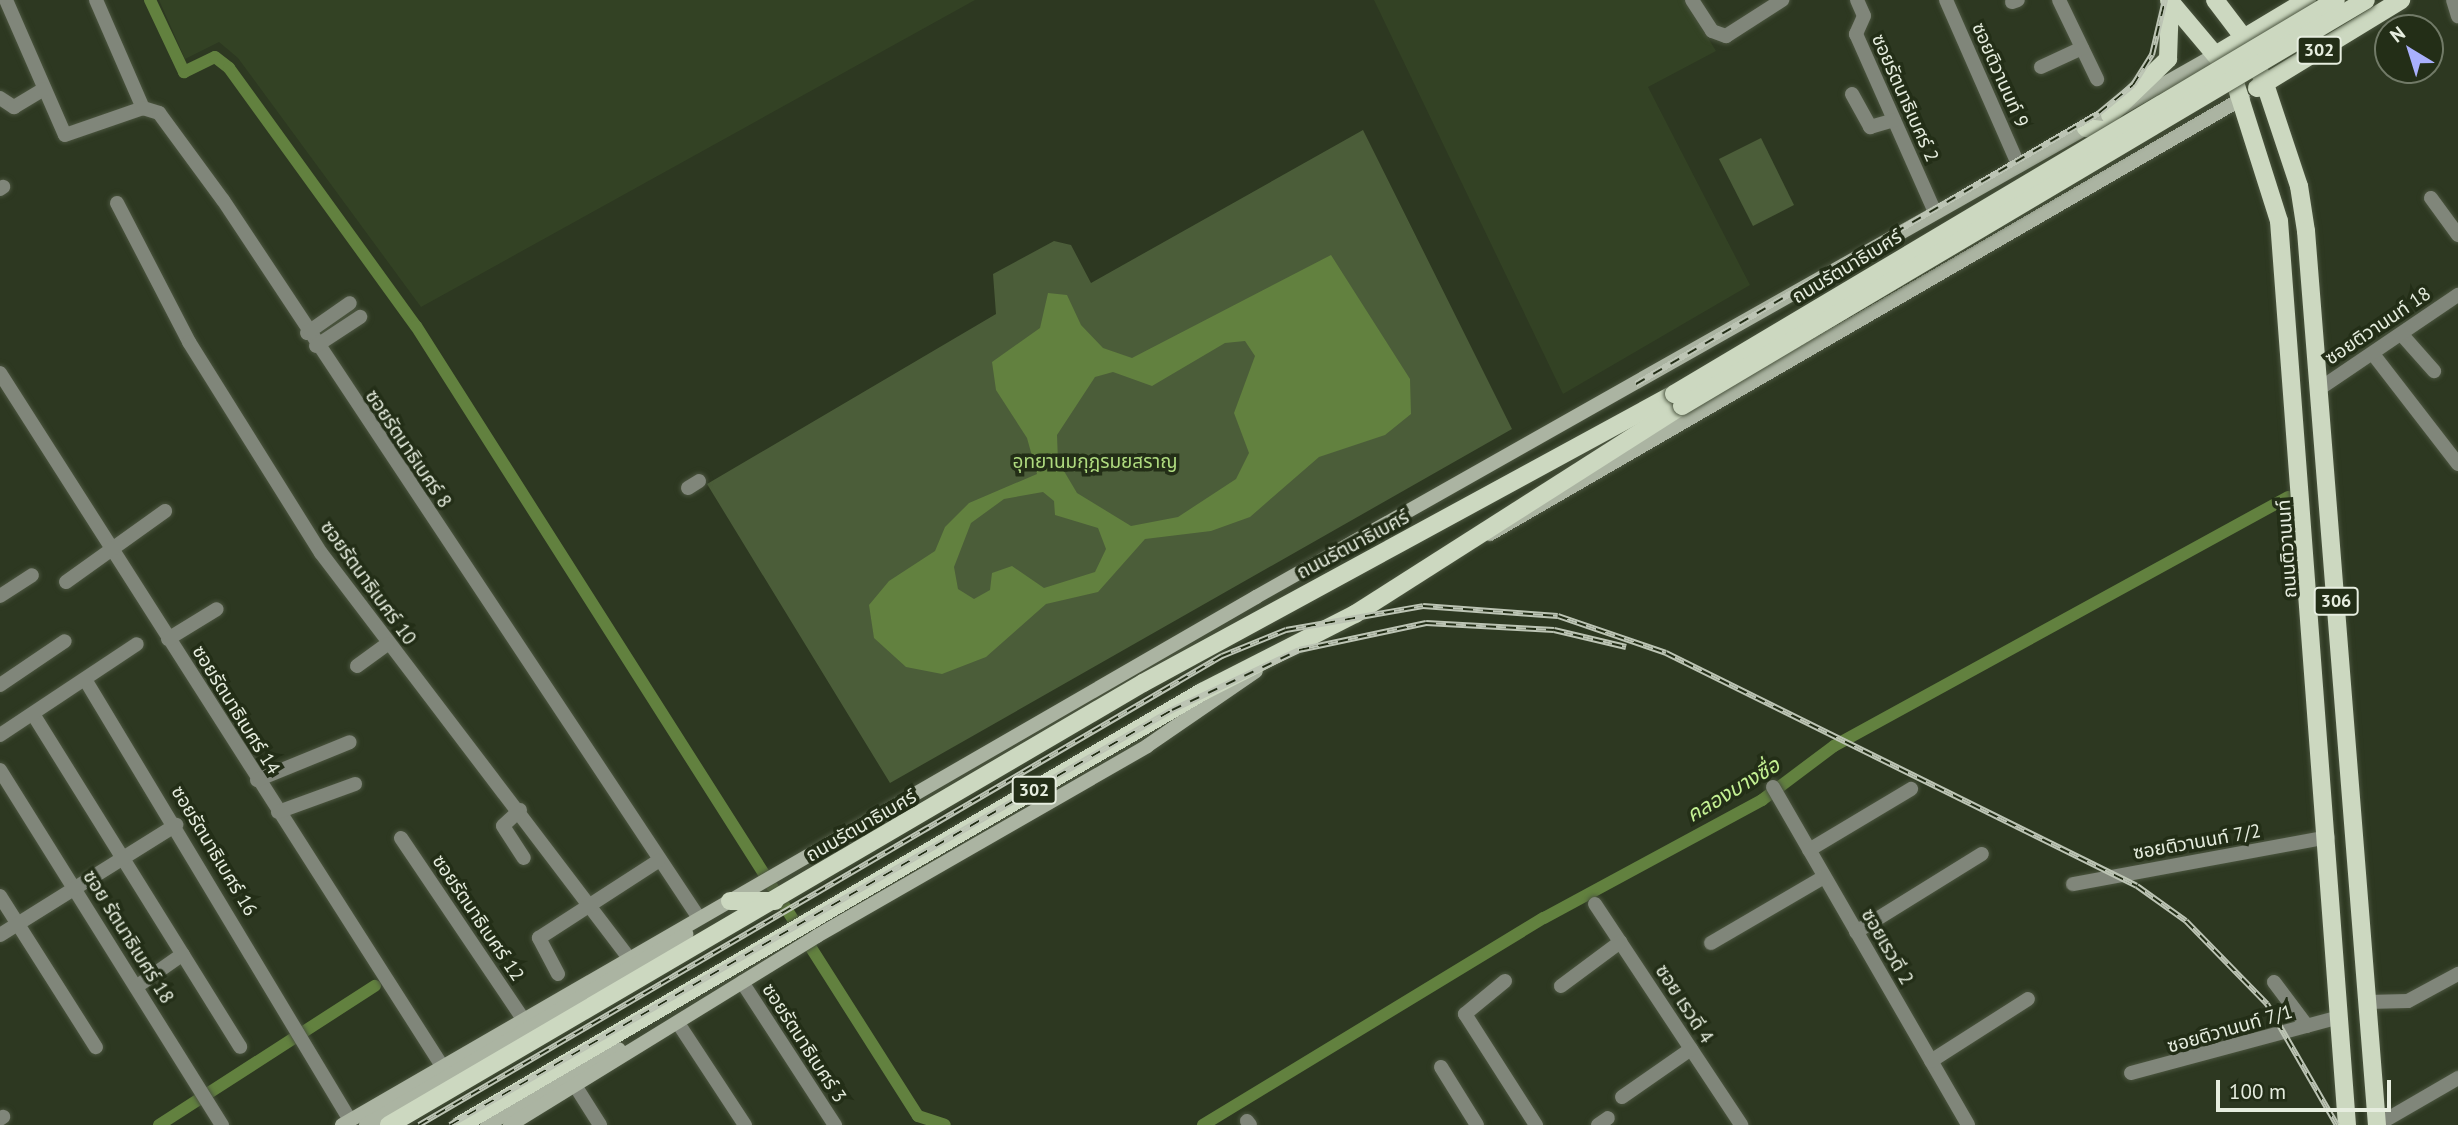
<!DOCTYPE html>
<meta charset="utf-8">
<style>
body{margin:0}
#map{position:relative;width:2458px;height:1125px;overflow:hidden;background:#2d3821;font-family:"PT Sans","Noto Sans Thai",sans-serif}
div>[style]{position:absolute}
.built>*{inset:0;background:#334224}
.green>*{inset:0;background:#4b5d39}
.water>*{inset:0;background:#62813f}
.canal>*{height:12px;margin:-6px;padding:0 6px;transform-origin:6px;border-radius:6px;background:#62813f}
.roads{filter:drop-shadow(0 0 2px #4b553f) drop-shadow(0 0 2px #4b553f)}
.street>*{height:14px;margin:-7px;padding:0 7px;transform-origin:7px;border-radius:7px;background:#80867a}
.secondary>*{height:14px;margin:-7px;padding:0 7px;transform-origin:7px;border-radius:7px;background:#abb4a2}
.primary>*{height:18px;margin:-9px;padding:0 9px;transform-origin:9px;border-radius:9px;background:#ccd8c0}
.rail>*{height:6px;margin-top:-3px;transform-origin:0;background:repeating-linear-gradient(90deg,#232e17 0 10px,#bcc4b4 0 20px);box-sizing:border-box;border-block:2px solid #bcc4b4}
.bridges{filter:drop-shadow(0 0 2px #4b553f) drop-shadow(0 0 2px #4b553f)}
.primary-bridge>*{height:18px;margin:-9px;padding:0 9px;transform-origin:9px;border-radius:9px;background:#ccd8c0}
span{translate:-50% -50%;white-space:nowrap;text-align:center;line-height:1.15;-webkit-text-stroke:7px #232e17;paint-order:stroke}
.shield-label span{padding:2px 5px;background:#232e17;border:2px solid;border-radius:5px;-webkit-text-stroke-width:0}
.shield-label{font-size:18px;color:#e6eddf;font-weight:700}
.street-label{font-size:19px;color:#e6eddf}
.park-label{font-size:19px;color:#afdb7f}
.water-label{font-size:21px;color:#c4f193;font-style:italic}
.north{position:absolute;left:2374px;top:14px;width:70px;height:70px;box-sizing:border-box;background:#232e17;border:2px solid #717a67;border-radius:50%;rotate:322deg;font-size:19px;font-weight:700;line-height:28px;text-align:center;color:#e6eddf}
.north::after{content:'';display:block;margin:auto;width:24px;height:32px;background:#a9b0fc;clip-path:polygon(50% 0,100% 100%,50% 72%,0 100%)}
.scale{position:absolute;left:2216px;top:1080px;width:175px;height:32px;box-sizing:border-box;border:4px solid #e6eddf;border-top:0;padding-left:9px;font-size:21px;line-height:24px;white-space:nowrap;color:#e6eddf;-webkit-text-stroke:5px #232e17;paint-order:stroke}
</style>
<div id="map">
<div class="built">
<div style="clip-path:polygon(159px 0,975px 0,421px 307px,238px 58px,219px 42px,185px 59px)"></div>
<div style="clip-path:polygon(1374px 0,1685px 0,1716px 51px,1648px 87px,1750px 285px,1563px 394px)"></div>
</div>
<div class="green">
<div style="clip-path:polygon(1363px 130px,1512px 429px,890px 783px,707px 484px,996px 314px,993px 274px,1054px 241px,1071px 245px,1091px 283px)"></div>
<div style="clip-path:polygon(1761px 138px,1794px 205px,1753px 226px,1719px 159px)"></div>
</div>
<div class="water">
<div style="clip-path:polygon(evenodd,1331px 255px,1410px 379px,1411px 414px,1385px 435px,1319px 457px,1250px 517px,1211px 531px,1145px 539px,1098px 592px,1046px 604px,986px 657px,942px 674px,906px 667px,874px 638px,869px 605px,889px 581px,935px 551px,945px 527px,969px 503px,1037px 474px,1027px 438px,996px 390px,992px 362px,1040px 328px,1048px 293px,1067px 295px,1081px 325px,1103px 348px,1132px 358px,1331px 255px,1245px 341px,1255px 356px,1234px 413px,1249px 453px,1236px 479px,1178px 517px,1131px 526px,1077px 493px,1058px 461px,1057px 435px,1095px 377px,1113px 372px,1152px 386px,1225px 343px,1245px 341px,1331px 255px,1043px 492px,1054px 501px,1055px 515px,1098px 528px,1106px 549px,1095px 572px,1044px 588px,1012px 566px,992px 573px,990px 590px,974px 599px,958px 589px,954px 567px,971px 523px,1004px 499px,1043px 492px)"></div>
</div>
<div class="canal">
<div style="left:150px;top:0;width:80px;rotate:64.7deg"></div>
<div style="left:184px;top:72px;width:34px;rotate:-26deg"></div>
<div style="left:215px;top:57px;width:18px;rotate:38deg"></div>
<div style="left:229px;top:68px;width:319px;rotate:54.1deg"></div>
<div style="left:416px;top:326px;width:936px;rotate:57.57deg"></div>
<div style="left:918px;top:1116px;width:28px;rotate:18deg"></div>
<div style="left:159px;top:1125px;width:257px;rotate:-32.8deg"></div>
<div style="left:1203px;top:1125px;width:399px;rotate:-31.3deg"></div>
<div style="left:1544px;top:918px;width:248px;rotate:-28.4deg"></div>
<div style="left:1762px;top:800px;width:90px;rotate:-36.9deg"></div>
<div style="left:1834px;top:746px;width:518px;rotate:-28.74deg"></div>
</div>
<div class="roads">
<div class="street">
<div style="left:6px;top:0;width:147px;rotate:66.4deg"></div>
<div style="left:65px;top:135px;width:83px;rotate:-19.1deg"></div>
<div style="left:96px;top:0;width:118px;rotate:66.5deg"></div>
<div style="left:143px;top:108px;width:17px;rotate:17deg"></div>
<div style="left:159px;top:113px;width:108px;rotate:53.7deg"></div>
<div style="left:223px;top:200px;width:861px;rotate:56.46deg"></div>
<div style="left:1692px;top:0;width:37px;rotate:57deg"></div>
<div style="left:1712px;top:31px;width:15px;rotate:20deg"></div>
<div style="left:1726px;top:36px;width:67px;rotate:-32.7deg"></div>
<div style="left:1857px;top:0;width:17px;rotate:66deg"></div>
<div style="left:1864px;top:16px;width:20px;rotate:114deg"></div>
<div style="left:1856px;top:34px;width:195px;rotate:66.1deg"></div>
<div style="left:1946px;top:0;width:181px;rotate:66.3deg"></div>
<div style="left:2059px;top:0;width:88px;rotate:64.3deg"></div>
<div style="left:2453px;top:0;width:17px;rotate:73deg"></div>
<div style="left:2012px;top:2px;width:6px;rotate:-18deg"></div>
<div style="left:2041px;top:67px;width:45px;rotate:-24.9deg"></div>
<div style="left:1852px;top:94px;width:38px;rotate:61deg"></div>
<div style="left:1870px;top:127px;width:25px;rotate:-16deg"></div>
<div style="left:0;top:98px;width:17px;rotate:33deg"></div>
<div style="left:14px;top:107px;width:35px;rotate:-31deg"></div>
<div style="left:0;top:189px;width:4px;rotate:-34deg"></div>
<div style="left:2431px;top:198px;width:46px;rotate:53.9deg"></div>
<div style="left:117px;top:203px;width:157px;rotate:62.6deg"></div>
<div style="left:189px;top:342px;width:249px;rotate:58deg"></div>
<div style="left:321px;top:553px;width:509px;rotate:52.75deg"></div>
<div style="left:307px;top:333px;width:52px;rotate:-34.9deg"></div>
<div style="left:2403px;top:336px;width:47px;rotate:48.5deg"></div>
<div style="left:316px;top:346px;width:53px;rotate:-33.4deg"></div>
<div style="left:2373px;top:354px;width:139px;rotate:52.3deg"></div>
<div style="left:0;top:373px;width:822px;rotate:57.47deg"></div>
<div style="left:2319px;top:389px;width:168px;rotate:-34.1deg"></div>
<div style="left:688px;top:488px;width:13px;rotate:-32deg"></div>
<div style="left:66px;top:582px;width:122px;rotate:-35.6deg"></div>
<div style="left:0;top:596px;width:38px;rotate:-33deg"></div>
<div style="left:168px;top:639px;width:57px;rotate:-31.5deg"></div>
<div style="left:357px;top:666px;width:37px;rotate:-36deg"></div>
<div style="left:86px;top:681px;width:512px;rotate:58.98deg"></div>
<div style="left:0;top:685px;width:78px;rotate:-34.1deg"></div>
<div style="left:33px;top:714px;width:392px;rotate:58.1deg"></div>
<div style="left:0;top:735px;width:164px;rotate:-33.6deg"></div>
<div style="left:0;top:770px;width:419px;rotate:58deg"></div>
<div style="left:257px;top:780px;width:100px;rotate:-22.2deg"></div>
<div style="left:1773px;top:787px;width:390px;rotate:60deg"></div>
<div style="left:520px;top:810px;width:23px;rotate:137deg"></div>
<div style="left:503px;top:826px;width:38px;rotate:57deg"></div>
<div style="left:278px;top:812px;width:82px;rotate:-20deg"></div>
<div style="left:401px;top:838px;width:218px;rotate:56deg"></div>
<div style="left:1809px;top:850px;width:119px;rotate:-30.9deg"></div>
<div style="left:2073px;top:884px;width:259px;rotate:-10.4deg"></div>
<div style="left:0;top:896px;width:179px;rotate:57.6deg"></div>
<div style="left:1595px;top:904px;width:265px;rotate:56.5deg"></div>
<div style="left:1856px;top:932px;width:148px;rotate:-31.8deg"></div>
<div style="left:0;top:935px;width:208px;rotate:-32deg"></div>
<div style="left:1711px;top:943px;width:131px;rotate:-30.3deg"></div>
<div style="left:558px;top:974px;width:41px;rotate:-117.8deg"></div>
<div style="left:539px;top:938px;width:142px;rotate:-32.9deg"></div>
<div style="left:1505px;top:981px;width:52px;rotate:140.5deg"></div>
<div style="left:1465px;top:1014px;width:132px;rotate:57.4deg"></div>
<div style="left:742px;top:982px;width:171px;rotate:57deg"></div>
<div style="left:2274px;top:982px;width:55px;rotate:53.1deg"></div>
<div style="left:1561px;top:986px;width:74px;rotate:-36.7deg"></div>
<div style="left:136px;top:987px;width:57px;rotate:-35.1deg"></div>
<div style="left:2367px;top:1002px;width:41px;rotate:-1.4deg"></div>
<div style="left:2408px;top:1001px;width:57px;rotate:-28.4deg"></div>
<div style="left:678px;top:1023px;width:122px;rotate:56.7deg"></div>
<div style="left:1931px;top:1061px;width:115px;rotate:-32.6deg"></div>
<div style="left:1441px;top:1067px;width:68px;rotate:58.2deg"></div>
<div style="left:2131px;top:1073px;width:216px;rotate:-15deg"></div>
<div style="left:576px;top:1087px;width:45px;rotate:57.7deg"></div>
<div style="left:1622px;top:1097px;width:84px;rotate:-34.8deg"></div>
<div style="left:0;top:1119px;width:4px;rotate:-34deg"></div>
<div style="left:1247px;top:1121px;width:5px;rotate:53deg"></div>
<div style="left:1598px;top:1125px;width:12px;rotate:-35deg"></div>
<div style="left:2377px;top:1125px;width:94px;rotate:-30.1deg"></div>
</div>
<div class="secondary">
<div style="left:1490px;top:534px;width:870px;rotate:-30.07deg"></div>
<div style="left:342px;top:1125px;width:1056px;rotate:-30.01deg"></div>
<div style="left:1256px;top:597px;width:1104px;rotate:-29.47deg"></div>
<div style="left:366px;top:1125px;width:373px;rotate:-30.8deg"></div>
<div style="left:487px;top:1125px;width:152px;rotate:-29.9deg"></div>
<div style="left:510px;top:1125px;width:361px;rotate:-31.6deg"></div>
<div style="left:817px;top:936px;width:381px;rotate:-29.9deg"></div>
<div style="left:1147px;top:746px;width:132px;rotate:-34.5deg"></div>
</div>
<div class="primary">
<div style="left:2169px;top:0;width:99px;rotate:49.9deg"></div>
<div style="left:2233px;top:76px;width:152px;rotate:72.4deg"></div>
<div style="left:2279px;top:221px;width:907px;rotate:85.7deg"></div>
<div style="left:2215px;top:0;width:48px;rotate:52.7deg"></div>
<div style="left:2244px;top:38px;width:51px;rotate:65.5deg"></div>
<div style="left:2265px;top:84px;width:108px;rotate:71.6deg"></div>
<div style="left:2299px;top:186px;width:46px;rotate:81.2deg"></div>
<div style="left:2306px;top:231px;width:897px;rotate:85.46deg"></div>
<div style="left:2217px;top:54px;width:105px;rotate:-31deg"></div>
<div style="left:2257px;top:88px;width:169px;rotate:-31.4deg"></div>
<div style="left:2110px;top:115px;width:81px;rotate:-44deg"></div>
<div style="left:2168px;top:59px;width:58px;rotate:-88deg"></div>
<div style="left:2086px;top:128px;width:34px;rotate:7deg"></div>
<div style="left:730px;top:901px;width:45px"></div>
<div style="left:389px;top:1125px;width:874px;rotate:-30.38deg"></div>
<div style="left:1143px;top:683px;width:605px;rotate:-28.56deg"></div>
<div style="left:460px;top:1125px;width:859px;rotate:-30.27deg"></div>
<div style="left:1202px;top:692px;width:172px;rotate:-27deg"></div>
<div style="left:1355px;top:614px;width:388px;rotate:-32.5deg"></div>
</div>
</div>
<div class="rail">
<div style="left:1636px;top:384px;width:536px;rotate:-30.34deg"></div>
<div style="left:2099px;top:113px;width:44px;rotate:-39.5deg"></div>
<div style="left:2133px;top:85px;width:36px;rotate:-58deg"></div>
<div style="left:2152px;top:55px;width:57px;rotate:-76.7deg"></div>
<div style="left:419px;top:1125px;width:930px;rotate:-30.29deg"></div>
<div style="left:1222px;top:656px;width:69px;rotate:-22.1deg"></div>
<div style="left:1286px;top:630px;width:139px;rotate:-9.9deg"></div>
<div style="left:1423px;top:606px;width:135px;rotate:4.2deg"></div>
<div style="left:1558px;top:616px;width:114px;rotate:18.9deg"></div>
<div style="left:1666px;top:653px;width:525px;rotate:26.32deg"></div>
<div style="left:2137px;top:886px;width:60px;rotate:35.5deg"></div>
<div style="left:2186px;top:921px;width:116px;rotate:45.7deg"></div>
<div style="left:2267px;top:1004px;width:140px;rotate:60deg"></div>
<div style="left:450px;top:1125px;width:833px;rotate:-29.89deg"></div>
<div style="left:1172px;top:710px;width:140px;rotate:-25.3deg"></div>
<div style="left:1299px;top:650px;width:130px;rotate:-12deg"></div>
<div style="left:1426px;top:623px;width:128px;rotate:3.1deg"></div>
<div style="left:1554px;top:630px;width:74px;rotate:13.3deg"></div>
</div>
<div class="bridges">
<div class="primary-bridge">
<div style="left:1674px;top:394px;width:770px;rotate:-30.76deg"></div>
<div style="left:1682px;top:406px;width:795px;rotate:-30.69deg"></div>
</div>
</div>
<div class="shield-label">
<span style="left:2319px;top:50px">302</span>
<span style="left:2336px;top:601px">306</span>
<span style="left:1034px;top:790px">302</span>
</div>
<div class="street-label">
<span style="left:2000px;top:75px;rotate:66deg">ซอยติวานนท์ 9</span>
<span style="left:1905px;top:98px;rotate:66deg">ซอยรัตนาธิเบศร์ 2</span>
<span style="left:1847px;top:267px;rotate:-31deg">ถนนรัตนาธิเบศร์</span>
<span style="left:2378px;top:326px;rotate:-34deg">ซอยติวานนท์ 18</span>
<span style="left:408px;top:449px;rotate:56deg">ซอยรัตนาธิเบศร์ 8</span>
<span style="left:1353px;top:545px;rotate:-28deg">ถนนรัตนาธิเบศร์</span>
<span style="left:2287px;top:549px;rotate:-94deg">ถนนติวานนท์</span>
<span style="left:368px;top:583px;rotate:54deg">ซอยรัตนาธิเบศร์ 10</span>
<span style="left:236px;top:710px;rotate:58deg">ซอยรัตนาธิเบศร์ 14</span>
<span style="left:861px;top:826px;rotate:-30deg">ถนนรัตนาธิเบศร์</span>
<span style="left:2197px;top:842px;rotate:-10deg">ซอยติวานนท์ 7/2</span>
<span style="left:214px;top:851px;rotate:59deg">ซอยรัตนาธิเบศร์ 16</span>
<span style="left:478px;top:918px;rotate:56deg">ซอยรัตนาธิเบศร์ 12</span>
<span style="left:128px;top:937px;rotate:58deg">ซอย รัตนาธิเบศร์ 18</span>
<span style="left:1887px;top:947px;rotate:60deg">ซอยเรวดี 2</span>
<span style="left:1684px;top:1004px;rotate:57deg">ซอย เรวดี 4</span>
<span style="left:2230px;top:1029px;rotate:-16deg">ซอยติวานนท์ 7/1</span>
<span style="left:804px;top:1043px;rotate:57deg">ซอยรัตนาธิเบศร์ 3</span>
</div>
<div class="park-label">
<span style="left:1095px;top:462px">อุทยานมกุฎรมยสราญ</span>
</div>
<div class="water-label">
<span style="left:1733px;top:790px;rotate:-31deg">คลองบางซื่อ</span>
</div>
<div class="north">N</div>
<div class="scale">100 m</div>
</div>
